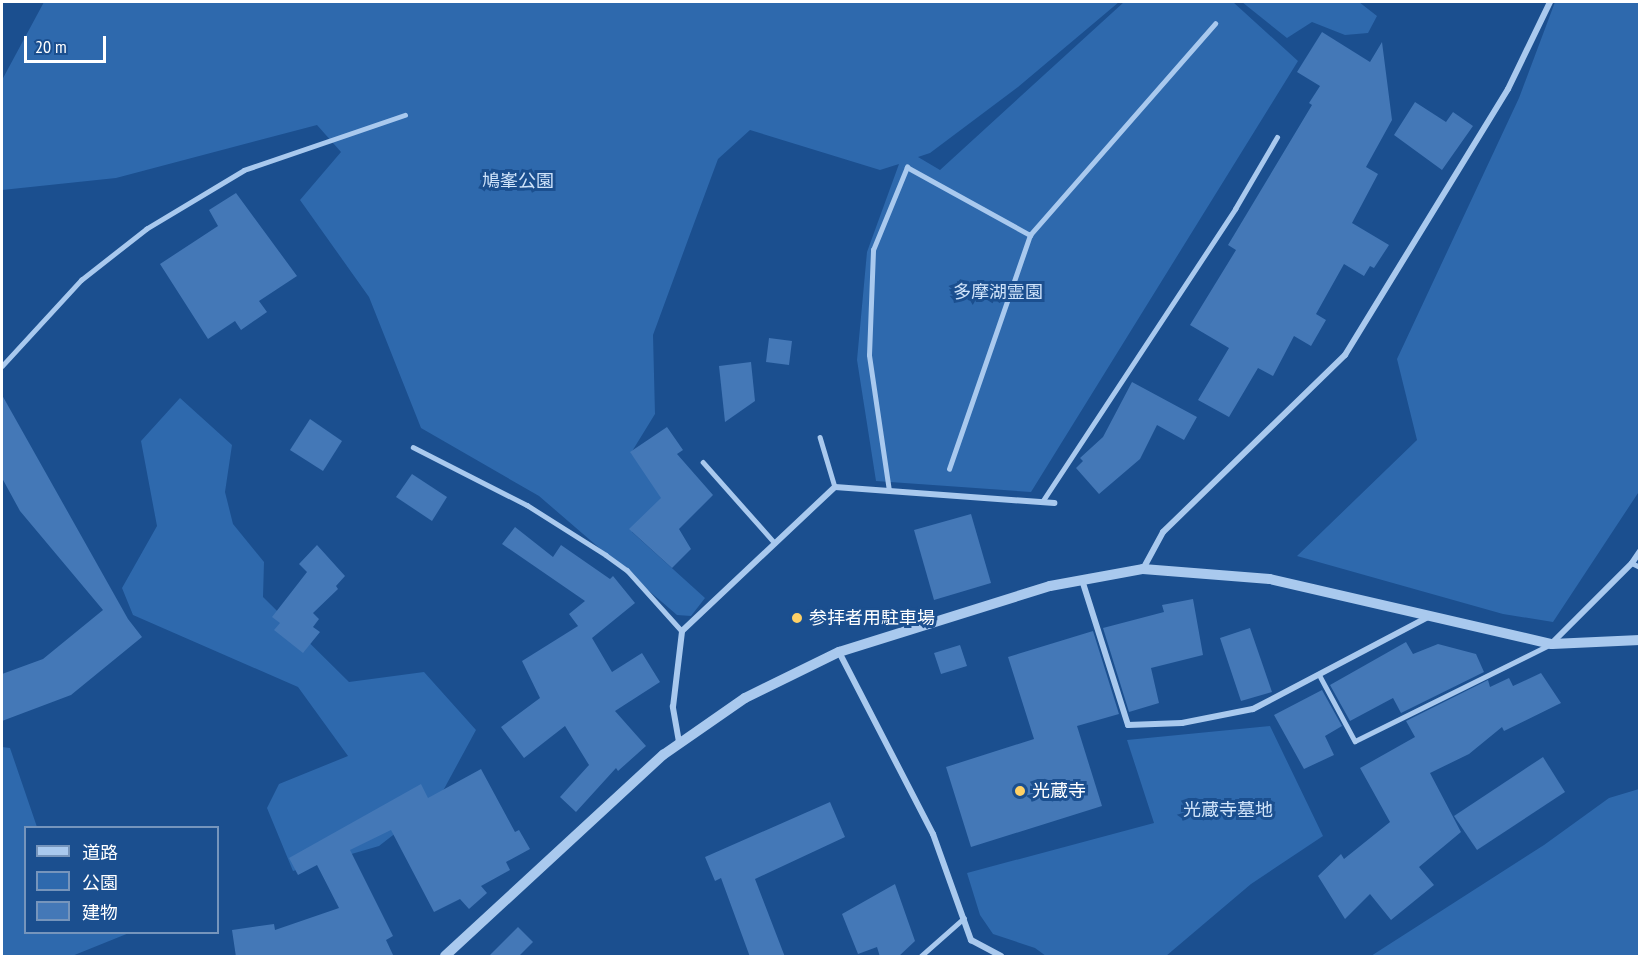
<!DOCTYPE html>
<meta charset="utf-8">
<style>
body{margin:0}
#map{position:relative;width:1641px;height:958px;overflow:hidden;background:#1b4f8f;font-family:"PT Sans Narrow","Noto Sans JP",sans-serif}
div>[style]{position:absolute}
.green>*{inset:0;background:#2e69ad}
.building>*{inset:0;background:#4478b7}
.service>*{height:4.5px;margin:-2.25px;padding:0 2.25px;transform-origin:2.25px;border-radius:2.25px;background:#a9c9ee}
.minor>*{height:6px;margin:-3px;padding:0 3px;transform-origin:3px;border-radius:3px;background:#a9c9ee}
.tertiary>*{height:10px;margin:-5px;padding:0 5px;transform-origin:5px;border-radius:5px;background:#a9c9ee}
.dots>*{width:16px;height:16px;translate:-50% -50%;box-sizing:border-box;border:3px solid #1b4f8f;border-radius:50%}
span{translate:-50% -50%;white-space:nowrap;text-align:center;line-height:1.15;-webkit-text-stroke:6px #1b4f8f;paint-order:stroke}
.park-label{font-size:18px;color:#cfe3fa}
.poi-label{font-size:18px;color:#fff}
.left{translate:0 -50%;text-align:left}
.frame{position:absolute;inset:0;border:3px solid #fff;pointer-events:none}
.legend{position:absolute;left:24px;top:826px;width:195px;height:108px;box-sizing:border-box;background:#1b4f8f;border:2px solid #7695bc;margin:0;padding:8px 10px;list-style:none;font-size:18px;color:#fff}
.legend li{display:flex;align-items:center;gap:12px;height:30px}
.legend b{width:30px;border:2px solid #7695bc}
.scale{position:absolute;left:24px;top:36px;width:82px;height:27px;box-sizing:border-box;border:3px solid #fff;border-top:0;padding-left:8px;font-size:18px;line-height:21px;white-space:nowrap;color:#fff;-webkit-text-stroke:4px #1b4f8f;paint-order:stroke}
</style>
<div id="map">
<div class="green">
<div style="clip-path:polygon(44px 2px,1119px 2px,1018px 87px,930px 153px,918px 157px,940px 170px,1124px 2px,1233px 2px,1298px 61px,1031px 492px,876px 481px,857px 360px,867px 252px,899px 164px,880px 170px,750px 130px,718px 159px,689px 237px,653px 335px,655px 414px,631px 453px,665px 498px,632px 532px,705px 598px,691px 616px,677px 615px,539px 496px,421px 428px,369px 297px,300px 200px,341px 152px,317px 125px,116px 178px,2px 190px,2px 80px)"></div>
<div style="clip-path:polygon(1242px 2px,1359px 2px,1377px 16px,1368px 33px,1345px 35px,1312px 22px,1287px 38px)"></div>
<div style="clip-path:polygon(1555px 2px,1639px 2px,1640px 490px,1553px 622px,1503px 614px,1297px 556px,1417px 440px,1397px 359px,1519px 98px)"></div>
<div style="clip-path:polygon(180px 398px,232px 445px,225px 492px,233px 524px,264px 562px,263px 597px,349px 682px,424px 672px,476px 730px,438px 800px,379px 846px,293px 871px,267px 808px,279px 784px,348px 756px,298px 687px,133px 615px,122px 588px,157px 526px,141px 441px)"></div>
<div style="clip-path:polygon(1270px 726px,1323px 836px,1251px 884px,1166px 956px,1046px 956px,1035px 948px,993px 934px,980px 915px,967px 873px,1154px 823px,1127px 740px)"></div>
<div style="clip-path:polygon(2px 747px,10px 748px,37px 827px,26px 828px,26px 932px,129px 933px,72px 956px,2px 956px)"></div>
<div style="clip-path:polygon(1639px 789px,1639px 956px,1371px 956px,1544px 845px,1609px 798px)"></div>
</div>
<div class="building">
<div style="clip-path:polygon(1322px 32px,1370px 62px,1382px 42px,1392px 120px,1366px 167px,1378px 174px,1352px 223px,1389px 245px,1374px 268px,1370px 266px,1364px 276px,1344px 264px,1316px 314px,1326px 320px,1311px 346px,1294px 336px,1273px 376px,1258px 368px,1229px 417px,1198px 400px,1229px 348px,1190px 325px,1236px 250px,1228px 245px,1312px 105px,1309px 103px,1320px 86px,1297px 72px)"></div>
<div style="clip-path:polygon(1415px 102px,1446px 122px,1453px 112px,1473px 126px,1442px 170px,1394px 135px)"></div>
<div style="clip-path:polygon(236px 193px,297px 276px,259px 301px,267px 312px,241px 330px,235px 321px,208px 339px,160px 264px,218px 226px,209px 210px)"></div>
<div style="clip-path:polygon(769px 338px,792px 341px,789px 365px,766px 362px)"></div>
<div style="clip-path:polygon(751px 362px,755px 401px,725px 422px,719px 366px)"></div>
<div style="clip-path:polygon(1132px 382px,1197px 417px,1184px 440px,1157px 425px,1140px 459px,1099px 494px,1076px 468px,1083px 461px,1080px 458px,1103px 437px)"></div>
<div style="clip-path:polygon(2px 395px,128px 619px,142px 637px,71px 695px,2px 721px,2px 674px,43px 659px,103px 610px,20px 511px,2px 478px)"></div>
<div style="clip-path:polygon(310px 419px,342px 441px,323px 471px,290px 450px)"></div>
<div style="clip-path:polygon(667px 427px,683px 450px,677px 454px,713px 495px,679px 529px,691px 549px,672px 568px,629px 529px,661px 498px,630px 452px)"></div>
<div style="clip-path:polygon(412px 474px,447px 497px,432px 521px,396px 497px)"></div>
<div style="clip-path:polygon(971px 514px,991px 583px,934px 600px,914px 530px)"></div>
<div style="clip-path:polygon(515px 527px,553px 557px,561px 545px,610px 579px,613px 576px,635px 603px,592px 638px,612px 672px,642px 653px,660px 682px,615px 711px,646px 746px,618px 771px,616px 768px,576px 812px,560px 797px,589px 765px,565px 726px,524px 758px,501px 727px,540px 698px,522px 661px,578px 626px,569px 614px,585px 601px,502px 544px)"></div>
<div style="clip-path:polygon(317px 545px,345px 576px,336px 586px,338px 589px,313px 613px,319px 619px,313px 627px,320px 632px,303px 653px,274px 630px,280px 623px,272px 617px,307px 572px,299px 564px)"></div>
<div style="clip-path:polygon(1193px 599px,1203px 655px,1151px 668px,1159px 703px,1129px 712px,1103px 628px,1164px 612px,1162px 605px)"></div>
<div style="clip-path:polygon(1250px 628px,1272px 692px,1241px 701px,1220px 638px)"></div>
<div style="clip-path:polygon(1093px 631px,1119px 714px,1077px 726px,1102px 806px,971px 847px,946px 767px,1034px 739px,1008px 657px)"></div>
<div style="clip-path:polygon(1406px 642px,1413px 654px,1438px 644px,1476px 654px,1484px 672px,1401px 713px,1393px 698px,1350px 721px,1330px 685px)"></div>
<div style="clip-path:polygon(960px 645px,967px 666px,941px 674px,934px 653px)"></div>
<div style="clip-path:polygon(1541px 673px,1561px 703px,1504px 731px,1502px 727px,1469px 754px,1430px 773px,1461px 832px,1419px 867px,1434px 885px,1391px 920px,1370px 894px,1345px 919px,1318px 876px,1341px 854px,1344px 859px,1390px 822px,1360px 768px,1415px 737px,1406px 721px,1488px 680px,1490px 687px,1509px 678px,1513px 686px)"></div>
<div style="clip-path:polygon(1322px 690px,1342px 726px,1325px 736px,1334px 755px,1304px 769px,1274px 715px)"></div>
<div style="clip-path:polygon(1543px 757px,1565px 792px,1477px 850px,1454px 816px)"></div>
<div style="clip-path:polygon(481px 769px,515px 832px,519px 830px,530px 849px,506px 862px,510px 870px,481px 886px,487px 893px,469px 909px,460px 899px,434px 912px,391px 830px,350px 850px,393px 936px,386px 940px,394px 957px,236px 957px,232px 930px,274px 924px,275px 930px,339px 908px,317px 865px,298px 875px,289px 858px,421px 784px,428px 798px)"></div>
<div style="clip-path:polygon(830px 802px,845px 837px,755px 879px,785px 957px,750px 957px,721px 878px,715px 881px,705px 857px)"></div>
<div style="clip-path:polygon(895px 884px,915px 941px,898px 957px,880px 957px,877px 947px,858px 954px,842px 914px)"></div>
<div style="clip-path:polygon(518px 927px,533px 942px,518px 957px,488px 957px)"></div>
</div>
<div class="service">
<div style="left:2px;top:366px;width:117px;rotate:-47.4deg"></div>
<div style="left:81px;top:280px;width:83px;rotate:-38.1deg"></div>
<div style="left:146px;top:229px;width:114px;rotate:-31deg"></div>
<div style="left:244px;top:170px;width:170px;rotate:-18.9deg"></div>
<div style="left:820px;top:437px;width:52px;rotate:73.3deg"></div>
<div style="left:413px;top:447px;width:128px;rotate:27deg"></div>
<div style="left:527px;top:505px;width:93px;rotate:32.3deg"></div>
<div style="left:606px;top:555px;width:26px;rotate:36deg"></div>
<div style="left:627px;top:570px;width:82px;rotate:48deg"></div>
<div style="left:703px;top:462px;width:108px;rotate:48.4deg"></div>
<div style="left:949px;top:469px;width:248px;rotate:-70.9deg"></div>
<div style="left:1030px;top:235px;width:281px;rotate:-48.8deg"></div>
<div style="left:889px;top:491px;width:137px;rotate:-98.4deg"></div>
<div style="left:869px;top:355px;width:105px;rotate:-87.8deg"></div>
<div style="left:873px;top:250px;width:90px;rotate:-67.7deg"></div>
<div style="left:907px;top:167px;width:141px;rotate:28.9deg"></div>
<div style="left:1042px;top:502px;width:351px;rotate:-56.6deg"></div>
<div style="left:1235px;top:209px;width:83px;rotate:-59.7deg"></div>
<div style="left:1632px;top:563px;width:9px;rotate:27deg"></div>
<div style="left:1320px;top:676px;width:74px;rotate:61.7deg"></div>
<div style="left:1355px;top:741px;width:216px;rotate:-26.3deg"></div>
<div style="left:921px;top:956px;width:57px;rotate:-41.5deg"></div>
</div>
<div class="minor">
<div style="left:1143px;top:569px;width:42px;rotate:-61.6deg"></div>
<div style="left:1163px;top:532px;width:254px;rotate:-44.2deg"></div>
<div style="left:1345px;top:355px;width:312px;rotate:-58.5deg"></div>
<div style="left:1508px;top:89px;width:97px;rotate:-64.2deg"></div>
<div style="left:1082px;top:580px;width:152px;rotate:72.4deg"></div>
<div style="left:1128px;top:725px;width:54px;rotate:-2.1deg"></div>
<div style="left:1182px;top:723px;width:72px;rotate:-11.2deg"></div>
<div style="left:1253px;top:709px;width:198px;rotate:-27.7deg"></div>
<div style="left:1552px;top:643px;width:113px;rotate:-45deg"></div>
<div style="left:1632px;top:563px;width:14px;rotate:-56deg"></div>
<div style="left:839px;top:652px;width:205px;rotate:62.7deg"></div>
<div style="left:933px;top:834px;width:113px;rotate:70.3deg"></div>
<div style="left:971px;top:940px;width:34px;rotate:28deg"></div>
<div style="left:679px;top:742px;width:36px;rotate:-100deg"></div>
<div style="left:673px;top:707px;width:77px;rotate:-83.2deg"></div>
<div style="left:682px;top:631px;width:210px;rotate:-43.3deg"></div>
<div style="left:835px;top:487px;width:220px;rotate:4.2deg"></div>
</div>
<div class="tertiary">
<div style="left:445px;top:956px;width:297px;rotate:-42.7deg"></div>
<div style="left:663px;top:755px;width:100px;rotate:-34.8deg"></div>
<div style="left:745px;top:698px;width:105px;rotate:-26.1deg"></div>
<div style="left:839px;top:652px;width:221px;rotate:-17.4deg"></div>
<div style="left:1050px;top:586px;width:95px;rotate:-10.4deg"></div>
<div style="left:1143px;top:569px;width:127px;rotate:4.5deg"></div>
<div style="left:1270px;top:579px;width:289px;rotate:13deg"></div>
<div style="left:1552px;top:644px;width:88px;rotate:-2.6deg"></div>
</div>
<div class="dots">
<div style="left:797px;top:618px;background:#ffd166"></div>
<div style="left:1020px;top:791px;background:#ffd166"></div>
</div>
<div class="park-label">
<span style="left:518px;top:181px">鳩峯公園</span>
<span style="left:998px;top:292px">多摩湖霊園</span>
<span style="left:1228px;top:810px">光蔵寺墓地</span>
</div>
<div class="poi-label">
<span class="left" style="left:809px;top:618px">参拝者用駐車場</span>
<span class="left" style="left:1032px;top:791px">光蔵寺</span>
</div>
<div class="frame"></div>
<ul class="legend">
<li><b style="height:8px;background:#a9c9ee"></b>道路</li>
<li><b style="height:16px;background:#2e69ad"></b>公園</li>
<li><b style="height:16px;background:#4478b7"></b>建物</li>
</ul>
<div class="scale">20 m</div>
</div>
